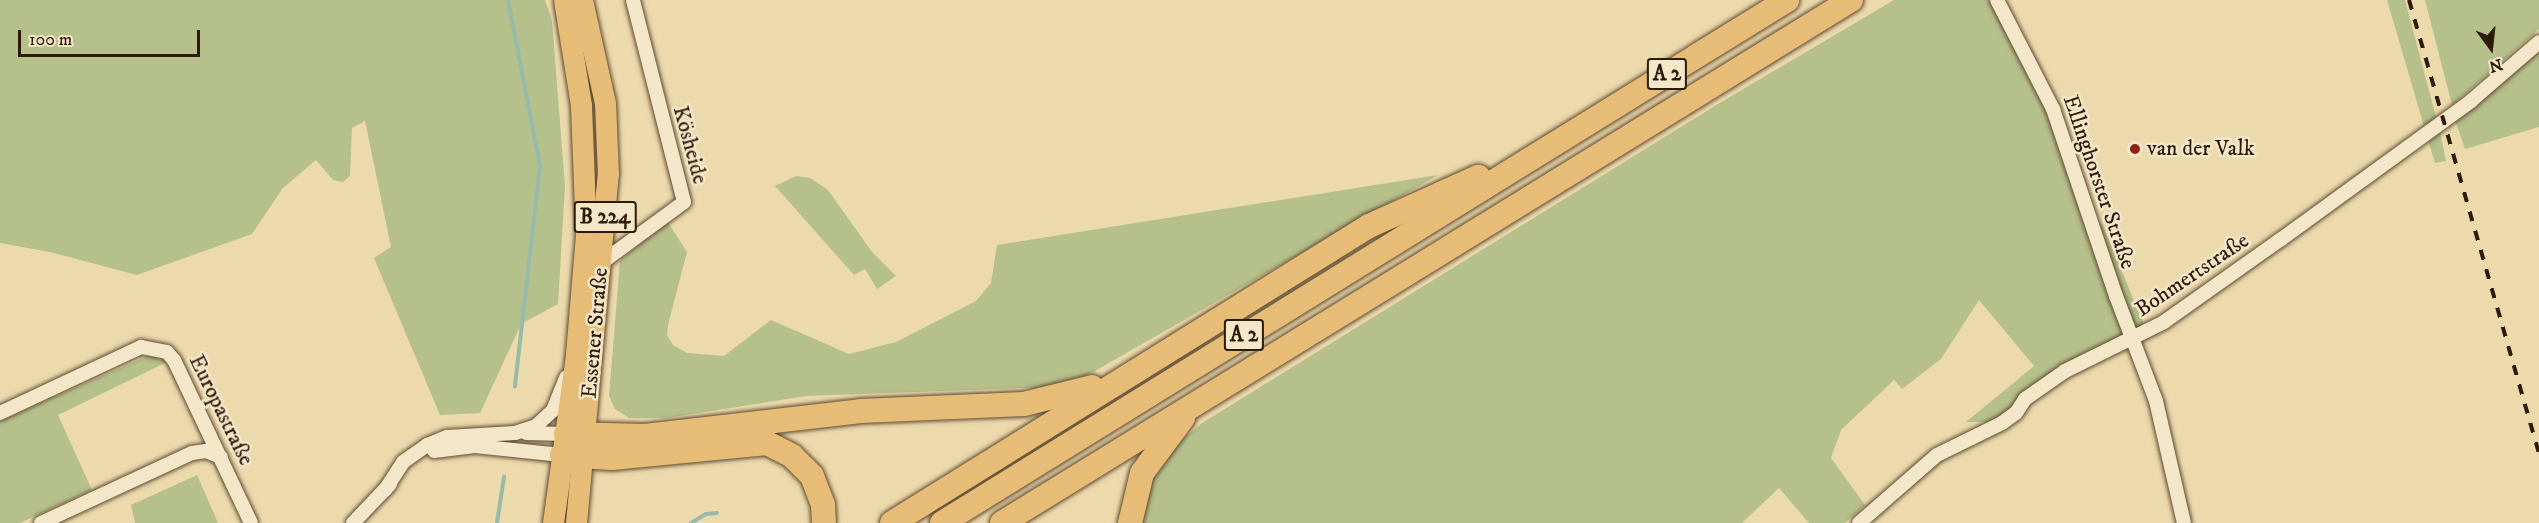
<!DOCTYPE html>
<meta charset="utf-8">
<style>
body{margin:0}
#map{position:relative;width:2539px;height:523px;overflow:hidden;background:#ecd9ac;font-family:"IM FELL DW Pica",serif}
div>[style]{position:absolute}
.green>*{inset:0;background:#b6c08b}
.stream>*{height:4px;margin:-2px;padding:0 2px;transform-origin:2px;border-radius:2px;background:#99baab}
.roads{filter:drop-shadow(0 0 2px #5e4a31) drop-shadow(0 0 2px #5e4a31)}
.street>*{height:14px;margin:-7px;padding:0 7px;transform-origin:7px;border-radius:7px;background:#f3e6c9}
.primary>*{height:21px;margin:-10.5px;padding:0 10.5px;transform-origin:10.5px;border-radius:10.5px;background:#e6bc76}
.highway>*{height:24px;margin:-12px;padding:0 12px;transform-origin:12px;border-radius:12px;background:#e6bc76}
.rail>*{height:4px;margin-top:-2px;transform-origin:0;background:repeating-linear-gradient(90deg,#2e1a08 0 10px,transparent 0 20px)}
.dots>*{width:16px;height:16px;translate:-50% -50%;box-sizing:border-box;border:3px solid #f3e6c9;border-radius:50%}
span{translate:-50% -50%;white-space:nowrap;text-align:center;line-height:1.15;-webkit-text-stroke:5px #f3e6c9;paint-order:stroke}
.shield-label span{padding:2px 4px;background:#f3e6c9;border:2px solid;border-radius:4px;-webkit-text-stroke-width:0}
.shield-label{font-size:21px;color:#2e1a08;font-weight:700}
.street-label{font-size:22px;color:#2e1a08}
.poi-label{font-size:22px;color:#2e1a08}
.left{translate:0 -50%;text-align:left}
.north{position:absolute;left:2461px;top:18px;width:60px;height:60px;-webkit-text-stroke:4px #f3e6c9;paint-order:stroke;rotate:165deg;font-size:16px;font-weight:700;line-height:24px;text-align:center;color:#2e1a08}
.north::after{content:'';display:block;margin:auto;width:21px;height:27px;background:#2e1a08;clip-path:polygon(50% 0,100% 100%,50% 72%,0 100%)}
.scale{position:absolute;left:18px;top:30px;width:182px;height:27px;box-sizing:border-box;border:3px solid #2e1a08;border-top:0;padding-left:8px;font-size:18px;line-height:21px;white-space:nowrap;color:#2e1a08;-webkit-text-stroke:4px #f3e6c9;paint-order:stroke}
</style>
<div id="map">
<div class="green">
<div style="clip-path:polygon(0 0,545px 0,552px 20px,565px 187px,558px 304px,521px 324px,480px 413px,440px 415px,374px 258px,391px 247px,365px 121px,352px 128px,350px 176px,343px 182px,333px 180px,316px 160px,283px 188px,252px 234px,137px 275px,50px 252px,0 243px)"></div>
<div style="clip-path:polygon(1894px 0,1992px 0,2049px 113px,2087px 223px,2102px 224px,2144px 324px,2122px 342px,2089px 354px,2001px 422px,1966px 422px,2034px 366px,1979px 300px,1941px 359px,1902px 389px,1894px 380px,1841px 430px,1831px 458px,1865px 505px,1845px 523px,1809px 523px,1779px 488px,1742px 523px,1139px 523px,1145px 490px,1163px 456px,1202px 423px,1718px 104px)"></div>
<div style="clip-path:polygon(2387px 0,2405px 0,2436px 117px,2424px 126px)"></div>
<div style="clip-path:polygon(2425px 0,2539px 0,2539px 29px,2452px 105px)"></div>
<div style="clip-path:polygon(2539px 52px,2539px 127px,2465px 149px,2455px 120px)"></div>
<div style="clip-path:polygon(2440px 132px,2446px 161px,2435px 163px,2428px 140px)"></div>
<div style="clip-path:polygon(1438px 175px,1074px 383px,1053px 387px,806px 396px,667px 418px,629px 418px,615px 409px,609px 396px,620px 261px,667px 221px,687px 252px,668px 325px,667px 335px,673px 345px,687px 353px,724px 356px,771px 320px,849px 354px,896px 342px,976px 301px,991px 283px,997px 245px)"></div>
<div style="clip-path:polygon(796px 176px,810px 178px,828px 190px,872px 252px,896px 276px,877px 289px,865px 269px,854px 275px,775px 186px)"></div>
<div style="clip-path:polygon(150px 355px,167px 362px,58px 415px,92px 490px,20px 523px,0 523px,0 421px)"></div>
<div style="clip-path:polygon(197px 475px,218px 523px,135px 523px,131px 505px)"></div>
</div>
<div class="stream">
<div style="left:508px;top:0;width:169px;rotate:79.1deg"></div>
<div style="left:540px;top:166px;width:222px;rotate:96.5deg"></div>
<div style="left:497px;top:523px;width:47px;rotate:-81.3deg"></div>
<div style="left:691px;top:523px;width:17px;rotate:-31deg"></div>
<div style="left:706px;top:514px;width:11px;rotate:-5deg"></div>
</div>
<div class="roads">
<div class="street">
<div style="left:1997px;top:0;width:123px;rotate:62.8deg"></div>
<div style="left:2053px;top:109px;width:197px;rotate:71.4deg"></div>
<div style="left:2116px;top:296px;width:112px;rotate:69.1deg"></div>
<div style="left:2156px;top:401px;width:125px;rotate:77.1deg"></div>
<div style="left:601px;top:263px;width:103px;rotate:-36.3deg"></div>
<div style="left:684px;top:202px;width:208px;rotate:-104.2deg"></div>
<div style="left:0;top:413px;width:156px;rotate:-25.1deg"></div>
<div style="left:141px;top:347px;width:26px;rotate:11deg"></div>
<div style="left:167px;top:352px;width:11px;rotate:49deg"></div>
<div style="left:174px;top:360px;width:180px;rotate:64.7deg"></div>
<div style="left:526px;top:433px;width:40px;rotate:1.4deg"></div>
<div style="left:434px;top:451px;width:41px;rotate:-7deg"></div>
<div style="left:475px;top:446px;width:87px;rotate:5.9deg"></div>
<div style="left:385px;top:490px;width:33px;rotate:-57deg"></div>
<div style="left:403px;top:462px;width:29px;rotate:-35deg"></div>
<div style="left:427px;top:445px;width:22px;rotate:-22deg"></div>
<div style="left:447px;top:437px;width:68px;rotate:-3.4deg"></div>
<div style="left:515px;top:433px;width:22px;rotate:-18deg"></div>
<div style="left:536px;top:426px;width:23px;rotate:-43deg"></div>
<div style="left:553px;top:410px;width:35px;rotate:-68deg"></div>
<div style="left:41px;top:523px;width:166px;rotate:-24.9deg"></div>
<div style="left:192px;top:453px;width:14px;rotate:-8deg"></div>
<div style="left:206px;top:451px;width:16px;rotate:22deg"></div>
<div style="left:353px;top:523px;width:54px;rotate:-46.5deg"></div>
<div style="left:1859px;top:523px;width:103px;rotate:-41.1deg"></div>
<div style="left:1937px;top:455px;width:72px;rotate:-26.2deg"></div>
<div style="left:2002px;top:423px;width:17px;rotate:-36deg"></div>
<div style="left:2016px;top:413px;width:17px;rotate:-57deg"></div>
<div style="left:2025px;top:399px;width:49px;rotate:-35deg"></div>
<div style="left:2065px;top:371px;width:110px;rotate:-26.3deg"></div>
<div style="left:2164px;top:322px;width:142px;rotate:-35.3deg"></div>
<div style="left:2280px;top:240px;width:236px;rotate:-36deg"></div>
<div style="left:2471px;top:101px;width:90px;rotate:-40.9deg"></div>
</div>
<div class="primary">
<div style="left:553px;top:523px;width:171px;rotate:-82.2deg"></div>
<div style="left:576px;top:354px;width:118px;rotate:-85.2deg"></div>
<div style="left:586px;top:236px;width:131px;rotate:-92.2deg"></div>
<div style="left:581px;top:105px;width:106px;rotate:-99.2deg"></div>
<div style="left:576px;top:523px;width:350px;rotate:-84.8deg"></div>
<div style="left:608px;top:174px;width:71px;rotate:-92.4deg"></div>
<div style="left:605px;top:103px;width:106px;rotate:-102.6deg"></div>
</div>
<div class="highway">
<div style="left:566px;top:434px;width:79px;rotate:1.5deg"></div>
<div style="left:645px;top:436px;width:217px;rotate:-6.6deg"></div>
<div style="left:861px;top:411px;width:163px;rotate:-2.5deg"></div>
<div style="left:1024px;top:404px;width:70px;rotate:-14deg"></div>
<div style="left:562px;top:455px;width:50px;rotate:3.4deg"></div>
<div style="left:612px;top:458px;width:156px;rotate:-5.5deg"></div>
<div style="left:767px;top:443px;width:28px;rotate:27deg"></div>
<div style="left:792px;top:456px;width:28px;rotate:45deg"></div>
<div style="left:812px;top:476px;width:31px;rotate:69deg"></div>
<div style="left:823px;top:505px;width:18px;rotate:87deg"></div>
<div style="left:892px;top:523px;width:562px;rotate:-31.91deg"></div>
<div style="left:1369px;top:226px;width:120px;rotate:-24.2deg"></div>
<div style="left:942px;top:523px;width:994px;rotate:-31.75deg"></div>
<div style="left:1002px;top:523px;width:997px;rotate:-31.63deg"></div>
<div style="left:1130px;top:523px;width:51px;rotate:-76.5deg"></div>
<div style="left:1142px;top:473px;width:69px;rotate:-53.3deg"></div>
</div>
</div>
<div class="rail">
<div style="left:2409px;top:0;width:472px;rotate:74deg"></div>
</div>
<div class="dots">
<div style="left:2135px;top:149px;background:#8f2418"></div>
</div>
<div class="shield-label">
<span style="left:1667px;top:74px">A 2</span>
<span style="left:605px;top:217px">B 224</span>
<span style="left:1244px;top:335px">A 2</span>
</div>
<div class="street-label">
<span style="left:690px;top:145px;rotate:75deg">Kösheide</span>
<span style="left:2099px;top:182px;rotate:71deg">Ellinghorster Straße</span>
<span style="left:2192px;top:275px;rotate:-34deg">Bohmertstraße</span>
<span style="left:595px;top:333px;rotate:-85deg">Essener Straße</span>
<span style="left:221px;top:410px;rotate:64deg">Europastraße</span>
</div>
<div class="poi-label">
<span class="left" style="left:2147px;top:149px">van der Valk</span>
</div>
<div class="north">N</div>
<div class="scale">100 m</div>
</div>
